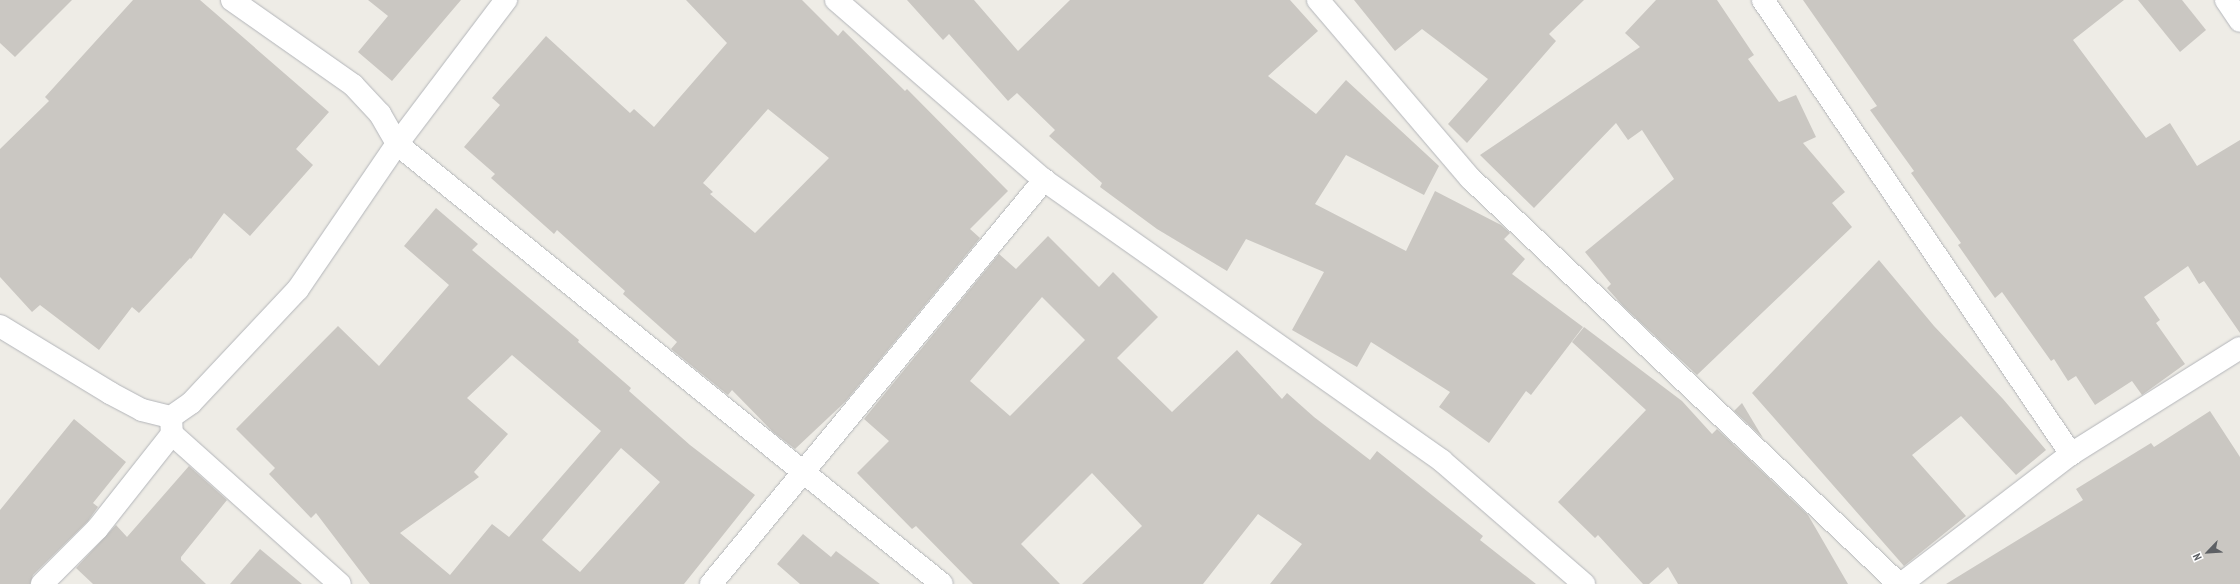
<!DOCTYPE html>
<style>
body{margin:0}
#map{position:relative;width:2240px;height:584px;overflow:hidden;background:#eeece6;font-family:"PT Sans Narrow",sans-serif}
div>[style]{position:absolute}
.building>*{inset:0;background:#cac7c2}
.roads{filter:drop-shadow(0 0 1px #b3b5b9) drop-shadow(0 0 1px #b3b5b9)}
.street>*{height:22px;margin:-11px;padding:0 11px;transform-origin:11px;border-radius:11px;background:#fff}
.secondary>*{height:22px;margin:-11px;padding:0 11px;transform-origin:11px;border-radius:11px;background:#fff}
span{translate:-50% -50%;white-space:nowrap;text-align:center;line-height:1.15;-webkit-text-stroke:3.5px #fff;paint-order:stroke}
.north{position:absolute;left:2188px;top:532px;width:40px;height:40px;-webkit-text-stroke:3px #fff;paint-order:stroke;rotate:245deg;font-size:11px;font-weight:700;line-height:16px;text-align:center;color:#5d6064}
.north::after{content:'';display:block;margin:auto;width:14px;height:18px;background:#5d6064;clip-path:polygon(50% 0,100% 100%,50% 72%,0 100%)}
</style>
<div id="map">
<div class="building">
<div style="clip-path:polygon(0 0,72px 0,15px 57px,0 43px)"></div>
<div style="clip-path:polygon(133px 0,200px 0,329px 112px,296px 149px,313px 165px,250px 236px,224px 213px,191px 259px,190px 258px,139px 313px,132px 307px,99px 350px,40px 305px,32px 312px,0 277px,0 149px,49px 101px,45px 97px)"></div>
<div style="clip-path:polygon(368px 0,461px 0,392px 81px,358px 52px,388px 16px)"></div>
<div style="clip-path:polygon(evenodd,686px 0,802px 0,838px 36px,843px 30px,905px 91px,907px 89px,1008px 191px,970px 229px,980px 238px,845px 402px,795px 449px,773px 432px,732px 390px,728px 395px,671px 349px,677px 342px,623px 294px,625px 291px,557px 230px,554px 234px,491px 178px,495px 174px,464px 147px,500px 105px,492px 98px,546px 36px,630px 113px,634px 109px,654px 127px,727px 43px,686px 0,768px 109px,829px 158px,755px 233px,710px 194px,713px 192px,703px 183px,768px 109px)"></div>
<div style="clip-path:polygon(907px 0,974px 0,1018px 51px,1070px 0,1290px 0,1318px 31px,1268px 76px,1316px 114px,1346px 80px,1439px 166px,1424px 195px,1346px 155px,1315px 204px,1406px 251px,1435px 191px,1501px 225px,1510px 233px,1504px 239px,1525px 259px,1512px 274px,1583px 327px,1531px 395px,1526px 391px,1489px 443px,1439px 407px,1450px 392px,1371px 342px,1357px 367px,1292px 330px,1324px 272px,1246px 239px,1227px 271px,1157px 229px,1100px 187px,1102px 183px,1049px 136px,1055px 130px,1017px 93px,1008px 101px,949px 34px,943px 40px)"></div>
<div style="clip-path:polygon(1354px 0,1584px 0,1549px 34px,1556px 41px,1467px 143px,1448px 124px,1488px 79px,1422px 29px,1395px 51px)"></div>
<div style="clip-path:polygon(1656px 0,1717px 0,1754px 55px,1748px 59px,1779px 102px,1796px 95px,1816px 137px,1803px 143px,1845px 192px,1832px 203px,1852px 227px,1697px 375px,1624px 307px,1607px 288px,1611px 284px,1585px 252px,1674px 179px,1642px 130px,1628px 140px,1616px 123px,1534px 208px,1480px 155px,1640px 47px,1625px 33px)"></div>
<div style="clip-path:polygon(1803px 0,2124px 0,2073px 40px,2146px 138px,2170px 123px,2197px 166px,2240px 140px,2240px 333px,2204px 281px,2199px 284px,2188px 266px,2144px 297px,2160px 320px,2156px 323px,2185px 364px,2142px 395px,2132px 381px,2095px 405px,2076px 376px,2068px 381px,2054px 359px,2051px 361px,2002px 292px,1995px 298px,1958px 245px,1961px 243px,1911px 173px,1914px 171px,1870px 110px,1877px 106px)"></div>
<div style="clip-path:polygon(2138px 0,2182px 0,2206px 30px,2180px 52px)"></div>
<div style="clip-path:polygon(evenodd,436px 208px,478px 244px,472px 250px,579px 340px,578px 342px,631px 388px,629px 391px,690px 445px,755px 495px,684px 584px,370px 584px,316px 513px,311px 518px,269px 474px,275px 468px,236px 429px,338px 326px,379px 366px,449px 285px,404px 246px,436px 208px,512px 355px,601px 431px,509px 537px,492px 524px,450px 575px,400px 533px,479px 477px,474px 472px,508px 434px,467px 398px,512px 355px,436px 208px,621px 448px,660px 482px,580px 572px,542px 540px,621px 448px)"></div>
<div style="clip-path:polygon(evenodd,1048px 236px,1099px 287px,1113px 272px,1158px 317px,1117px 358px,1172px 412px,1237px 350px,1282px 399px,1287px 393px,1314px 417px,1370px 460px,1377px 451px,1483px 536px,1480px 540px,1536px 584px,1270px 584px,1302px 544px,1258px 514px,1203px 584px,1082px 584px,1142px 526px,1092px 473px,1021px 544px,1060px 584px,973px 584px,916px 526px,912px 529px,857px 473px,889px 441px,864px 419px,999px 254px,1016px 269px,1048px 236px,1042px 297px,1085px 340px,1010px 416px,970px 381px,1042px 297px)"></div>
<div style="clip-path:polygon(1879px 260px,1934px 326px,2003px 399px,2046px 450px,2016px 475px,1961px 416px,1912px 455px,1966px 516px,1904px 566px,1752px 393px)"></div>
<div style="clip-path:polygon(1584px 327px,1682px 401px,1712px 434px,1717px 429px,1808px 515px,1848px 584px,1678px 584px,1668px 567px,1649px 584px,1643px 584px,1598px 535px,1595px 538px,1558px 502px,1646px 410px,1572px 342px)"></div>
<div style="clip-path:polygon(1742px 403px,1763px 438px,1734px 411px)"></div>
<div style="clip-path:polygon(2210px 411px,2240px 457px,2240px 584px,1946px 584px,2083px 500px,2076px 489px,2151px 443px,2154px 447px)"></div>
<div style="clip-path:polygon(74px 419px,126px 462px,93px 503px,98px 507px,88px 521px,33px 575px,30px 584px,0 584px,0 510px)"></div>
<div style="clip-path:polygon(189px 466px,227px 500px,181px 557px,181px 560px,206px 584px,93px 584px,76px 568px,116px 525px,127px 537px)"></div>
<div style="clip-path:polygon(803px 534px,831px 557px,836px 551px,880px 584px,800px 584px,777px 564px)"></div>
<div style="clip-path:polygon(260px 549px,302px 584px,230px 584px)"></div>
</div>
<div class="roads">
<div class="street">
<div style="left:232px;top:0;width:148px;rotate:35.1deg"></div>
<div style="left:353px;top:85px;width:40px;rotate:47deg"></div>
<div style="left:380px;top:114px;width:34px;rotate:60deg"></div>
<div style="left:397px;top:144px;width:700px;rotate:38.92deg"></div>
<div style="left:836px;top:0;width:275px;rotate:40.9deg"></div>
<div style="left:1044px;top:180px;width:487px;rotate:35.2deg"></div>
<div style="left:1442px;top:461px;width:188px;rotate:40.9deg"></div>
<div style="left:1318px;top:0;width:234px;rotate:49.5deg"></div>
<div style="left:1470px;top:178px;width:591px;rotate:43.42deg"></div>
<div style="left:1763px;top:0;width:549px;rotate:55.85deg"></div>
<div style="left:171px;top:417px;width:17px;rotate:87deg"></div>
<div style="left:172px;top:434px;width:225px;rotate:41.8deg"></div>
<div style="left:42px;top:584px;width:78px;rotate:-45deg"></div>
<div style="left:97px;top:529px;width:121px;rotate:-51.7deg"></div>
<div style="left:711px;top:584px;width:524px;rotate:-50.5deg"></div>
<div style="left:1901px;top:584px;width:214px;rotate:-37.4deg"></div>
<div style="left:2071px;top:454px;width:199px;rotate:-32.1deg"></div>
</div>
<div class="secondary">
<div style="left:2226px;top:0;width:25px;rotate:56deg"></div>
<div style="left:0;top:326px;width:129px;rotate:31.3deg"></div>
<div style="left:110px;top:393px;width:36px;rotate:28deg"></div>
<div style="left:142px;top:410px;width:30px;rotate:14deg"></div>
<div style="left:171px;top:417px;width:24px;rotate:-35deg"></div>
<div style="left:191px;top:403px;width:156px;rotate:-46.8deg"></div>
<div style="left:298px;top:289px;width:176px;rotate:-55.7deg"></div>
<div style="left:397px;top:144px;width:181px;rotate:-52.9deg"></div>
</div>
</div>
<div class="north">N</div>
</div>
